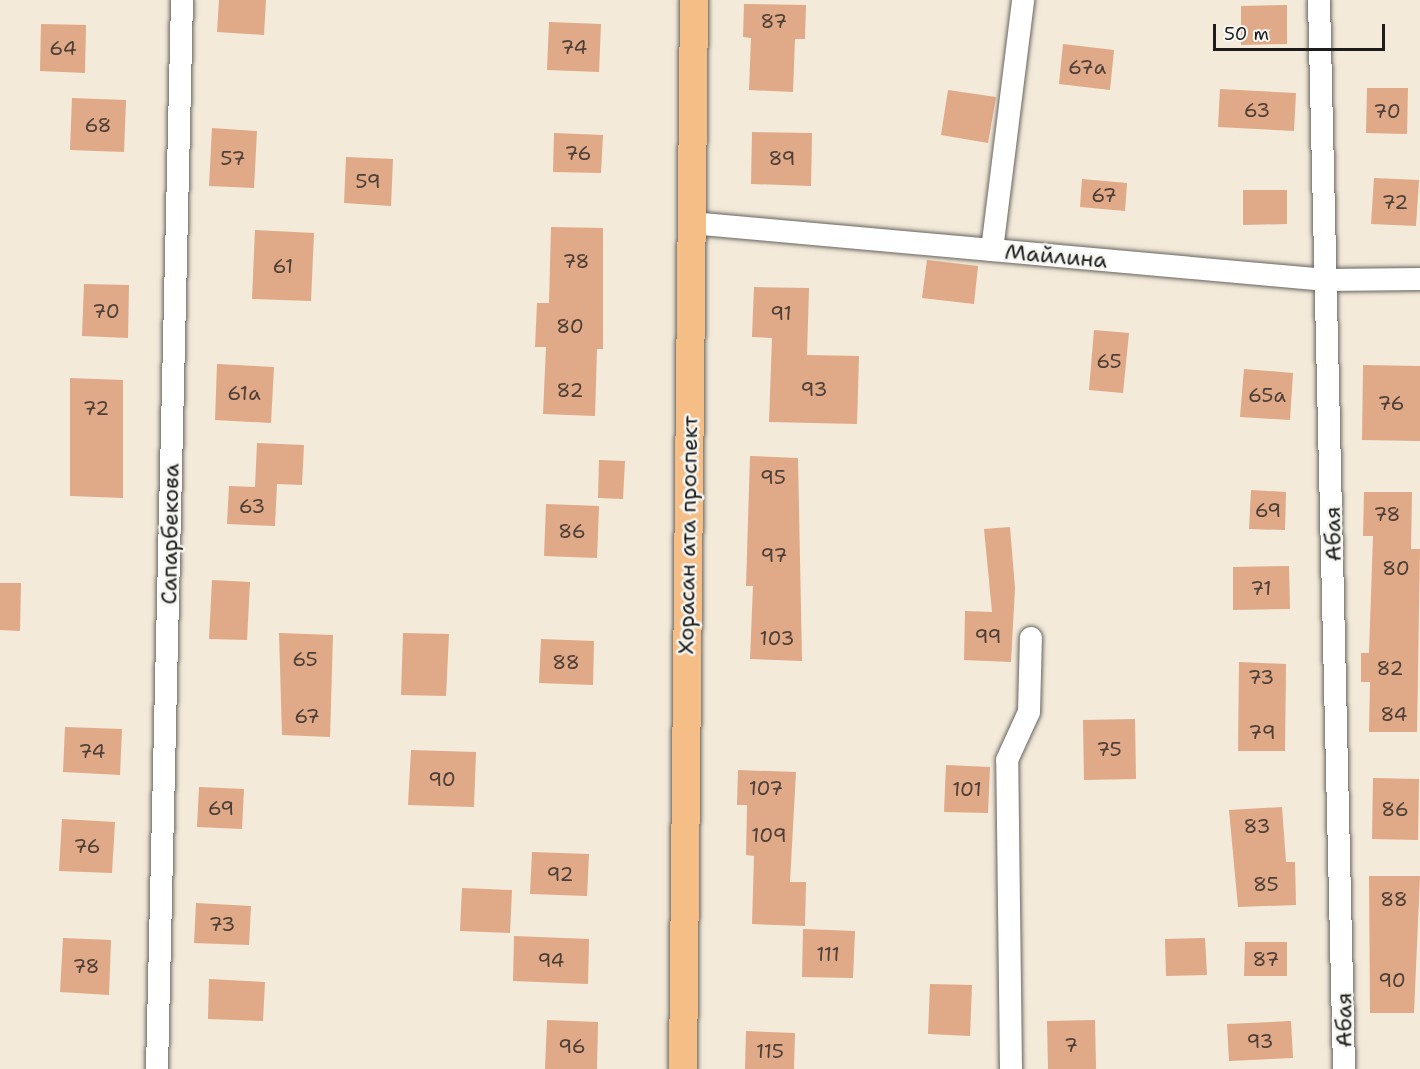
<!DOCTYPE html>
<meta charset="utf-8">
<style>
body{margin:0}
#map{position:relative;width:1420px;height:1069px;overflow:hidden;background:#f3eada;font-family:"Shantell Sans",sans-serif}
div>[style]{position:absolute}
.building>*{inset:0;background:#e0a987}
.roads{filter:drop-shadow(0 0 2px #67645e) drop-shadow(0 0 2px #67645e)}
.minor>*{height:22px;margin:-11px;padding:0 11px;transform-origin:11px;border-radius:11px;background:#fff}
.major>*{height:28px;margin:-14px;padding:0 14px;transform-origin:14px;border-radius:14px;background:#f6be87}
span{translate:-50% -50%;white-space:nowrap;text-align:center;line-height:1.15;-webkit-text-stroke:5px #f6f6f2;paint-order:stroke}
.number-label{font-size:20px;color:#4d3f37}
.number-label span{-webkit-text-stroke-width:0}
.street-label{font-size:22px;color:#1c1c1c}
.scale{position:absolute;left:1213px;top:24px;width:172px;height:27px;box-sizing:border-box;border:3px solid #1c1c1c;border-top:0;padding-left:8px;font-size:18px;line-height:21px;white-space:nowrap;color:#1c1c1c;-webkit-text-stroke:4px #f6f6f2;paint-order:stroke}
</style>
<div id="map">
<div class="building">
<div style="clip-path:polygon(219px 0,266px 0,264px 35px,217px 32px)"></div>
<div style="clip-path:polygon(744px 4px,806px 5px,805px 39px,795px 39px,793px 92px,749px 90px,751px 38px,743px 37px)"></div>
<div style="clip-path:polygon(1287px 5px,1287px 44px,1241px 45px,1241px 6px)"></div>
<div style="clip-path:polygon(549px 22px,601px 24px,599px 72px,547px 70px)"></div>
<div style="clip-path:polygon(41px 24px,86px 25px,85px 73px,40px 71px)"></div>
<div style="clip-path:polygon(1063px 44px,1114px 50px,1110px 90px,1059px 84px)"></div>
<div style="clip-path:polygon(1367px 88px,1408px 88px,1407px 134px,1366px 133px)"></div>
<div style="clip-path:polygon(1220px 89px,1296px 93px,1294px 131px,1218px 127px)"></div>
<div style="clip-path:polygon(948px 90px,996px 97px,988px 143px,941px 135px)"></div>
<div style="clip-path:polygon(72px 98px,126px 100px,124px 152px,70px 150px)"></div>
<div style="clip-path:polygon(212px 128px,257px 131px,254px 188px,209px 186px)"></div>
<div style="clip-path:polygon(752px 132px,812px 133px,811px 186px,751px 184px)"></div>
<div style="clip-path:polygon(554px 133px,603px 135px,601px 173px,553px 172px)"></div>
<div style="clip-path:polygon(346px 157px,393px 159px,391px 206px,344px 203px)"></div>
<div style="clip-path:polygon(1374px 178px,1419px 180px,1416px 226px,1371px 224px)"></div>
<div style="clip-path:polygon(1082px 179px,1127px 183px,1125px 211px,1080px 207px)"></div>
<div style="clip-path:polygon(1243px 190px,1287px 190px,1287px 224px,1243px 225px)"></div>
<div style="clip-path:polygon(551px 227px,603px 228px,603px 349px,597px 349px,595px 416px,543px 414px,546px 347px,535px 347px,537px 303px,549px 303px)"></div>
<div style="clip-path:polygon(255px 230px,314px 233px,311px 301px,252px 299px)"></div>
<div style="clip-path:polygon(927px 260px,978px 266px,974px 304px,922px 298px)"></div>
<div style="clip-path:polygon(84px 284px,129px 285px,128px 338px,82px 336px)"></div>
<div style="clip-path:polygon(754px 287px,809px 288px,807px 355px,859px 356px,857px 424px,769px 422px,772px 338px,752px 337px)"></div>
<div style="clip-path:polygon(1094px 330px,1129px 333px,1123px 393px,1089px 390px)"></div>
<div style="clip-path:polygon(217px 364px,274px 367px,271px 423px,215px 420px)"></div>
<div style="clip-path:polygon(1363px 365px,1420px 366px,1420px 441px,1362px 440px)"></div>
<div style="clip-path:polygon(1244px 369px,1293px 373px,1290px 420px,1240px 417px)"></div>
<div style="clip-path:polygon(70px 378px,123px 380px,123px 498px,70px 496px)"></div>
<div style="clip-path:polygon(257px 443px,304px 445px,302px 485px,277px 484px,275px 526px,227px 524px,229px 486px,255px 487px)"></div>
<div style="clip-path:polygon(750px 456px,798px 458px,802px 661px,750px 659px,753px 586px,746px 586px)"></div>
<div style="clip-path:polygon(599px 460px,625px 461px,623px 499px,598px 498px)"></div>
<div style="clip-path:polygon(1251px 490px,1286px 492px,1285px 530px,1249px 529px)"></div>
<div style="clip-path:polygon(1364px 492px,1412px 492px,1411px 549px,1420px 549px,1417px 732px,1369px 732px,1370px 682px,1361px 682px,1361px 653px,1369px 653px,1373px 536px,1363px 536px)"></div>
<div style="clip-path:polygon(546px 504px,599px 506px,597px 558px,544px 556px)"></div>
<div style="clip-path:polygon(1010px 527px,1015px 588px,1011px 662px,964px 660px,965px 611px,992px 612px,984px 529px)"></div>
<div style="clip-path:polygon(1289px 566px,1290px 609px,1233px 610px,1233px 567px)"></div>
<div style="clip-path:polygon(212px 580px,250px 582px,247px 640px,209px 639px)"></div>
<div style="clip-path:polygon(0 583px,21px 583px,20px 631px,0 630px)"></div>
<div style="clip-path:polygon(279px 633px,333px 635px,330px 737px,282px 735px)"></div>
<div style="clip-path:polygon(403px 633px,449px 634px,446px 696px,401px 695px)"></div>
<div style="clip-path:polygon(541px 639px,594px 641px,593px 685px,539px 683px)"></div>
<div style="clip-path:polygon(1239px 662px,1286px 664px,1285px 751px,1238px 751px)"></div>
<div style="clip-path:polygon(1135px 719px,1136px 779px,1084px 780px,1083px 720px)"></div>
<div style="clip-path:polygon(65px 727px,122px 729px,120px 775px,63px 772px)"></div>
<div style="clip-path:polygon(411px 750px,476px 752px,474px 807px,408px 805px)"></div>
<div style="clip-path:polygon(946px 765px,990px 767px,988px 813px,944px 812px)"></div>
<div style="clip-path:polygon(738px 770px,796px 772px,790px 882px,806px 882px,805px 926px,752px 924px,754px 856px,746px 855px,747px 805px,737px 805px)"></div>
<div style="clip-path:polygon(1373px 778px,1419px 779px,1418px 840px,1372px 839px)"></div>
<div style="clip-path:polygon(199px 787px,244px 789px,242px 829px,197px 827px)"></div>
<div style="clip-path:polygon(1282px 807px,1286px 862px,1295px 862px,1296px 905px,1238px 907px,1229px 810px)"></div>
<div style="clip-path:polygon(62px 819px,115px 822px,112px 873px,59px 871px)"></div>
<div style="clip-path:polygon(532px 852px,589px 854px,587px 896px,530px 894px)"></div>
<div style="clip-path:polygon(1369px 876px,1420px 876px,1414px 1013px,1370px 1013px)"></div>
<div style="clip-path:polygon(462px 888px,512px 890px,510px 933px,460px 931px)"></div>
<div style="clip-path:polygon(196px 903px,251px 906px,249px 945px,194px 943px)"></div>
<div style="clip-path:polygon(803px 929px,855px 931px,853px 978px,802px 977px)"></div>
<div style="clip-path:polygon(514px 936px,589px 939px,588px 984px,513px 981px)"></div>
<div style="clip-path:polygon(63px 938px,111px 940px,109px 995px,60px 992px)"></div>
<div style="clip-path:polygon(1205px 938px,1207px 975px,1166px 976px,1165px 939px)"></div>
<div style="clip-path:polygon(1245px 942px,1287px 942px,1287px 976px,1244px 976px)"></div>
<div style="clip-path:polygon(209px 979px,265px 982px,263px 1021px,208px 1019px)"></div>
<div style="clip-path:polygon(930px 984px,972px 985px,970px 1036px,928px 1034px)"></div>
<div style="clip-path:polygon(547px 1020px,598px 1022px,597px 1069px,545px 1069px)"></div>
<div style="clip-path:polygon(1095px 1020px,1096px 1069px,1048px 1069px,1047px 1021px)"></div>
<div style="clip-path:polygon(1291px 1021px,1293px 1058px,1229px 1061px,1227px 1024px)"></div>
<div style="clip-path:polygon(746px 1031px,795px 1033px,794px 1069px,745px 1069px)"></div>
</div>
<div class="roads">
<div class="minor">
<div style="left:1319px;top:0;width:1069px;rotate:88.66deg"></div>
<div style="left:691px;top:223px;width:638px;rotate:5.13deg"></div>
<div style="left:1326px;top:280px;width:94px;rotate:-0.6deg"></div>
<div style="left:992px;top:250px;width:252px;rotate:-82.9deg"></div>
<div style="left:157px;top:1069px;width:1069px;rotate:-88.66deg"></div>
<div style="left:1011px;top:1069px;width:309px;rotate:-90.7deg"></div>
<div style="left:1007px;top:760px;width:53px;rotate:-65.4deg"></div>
<div style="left:1029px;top:712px;width:74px;rotate:-88.5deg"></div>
</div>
<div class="major">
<div style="left:683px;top:1069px;width:1069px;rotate:-89.41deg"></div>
</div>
</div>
<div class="number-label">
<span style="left:774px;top:21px">87</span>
<span style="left:574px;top:47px">74</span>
<span style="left:63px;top:48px">64</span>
<span style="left:1087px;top:67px">67а</span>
<span style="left:1257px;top:110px">63</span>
<span style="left:1387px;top:111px">70</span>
<span style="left:98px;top:125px">68</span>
<span style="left:578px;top:153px">76</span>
<span style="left:233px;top:158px">57</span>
<span style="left:782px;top:158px">89</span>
<span style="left:368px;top:181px">59</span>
<span style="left:1104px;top:195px">67</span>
<span style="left:1395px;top:202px">72</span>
<span style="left:576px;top:261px">78</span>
<span style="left:283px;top:266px">61</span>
<span style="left:106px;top:311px">70</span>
<span style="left:781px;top:313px">91</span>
<span style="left:570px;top:326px">80</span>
<span style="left:1109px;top:361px">65</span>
<span style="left:814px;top:389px">93</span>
<span style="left:570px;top:390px">82</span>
<span style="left:244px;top:393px">61а</span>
<span style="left:1267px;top:395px">65а</span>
<span style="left:1391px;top:403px">76</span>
<span style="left:96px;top:408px">72</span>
<span style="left:773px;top:477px">95</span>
<span style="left:252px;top:506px">63</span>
<span style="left:1268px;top:510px">69</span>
<span style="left:1387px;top:514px">78</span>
<span style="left:572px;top:531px">86</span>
<span style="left:774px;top:555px">97</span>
<span style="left:1396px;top:568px">80</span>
<span style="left:1261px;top:588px">71</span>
<span style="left:988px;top:636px">99</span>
<span style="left:777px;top:638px">103</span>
<span style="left:305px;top:659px">65</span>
<span style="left:566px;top:662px">88</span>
<span style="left:1390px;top:668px">82</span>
<span style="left:1261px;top:677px">73</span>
<span style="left:1394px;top:714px">84</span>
<span style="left:307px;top:716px">67</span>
<span style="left:1262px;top:732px">79</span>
<span style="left:1109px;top:749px">75</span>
<span style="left:92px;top:751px">74</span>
<span style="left:442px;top:779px">90</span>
<span style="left:766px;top:788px">107</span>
<span style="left:967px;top:789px">101</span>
<span style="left:221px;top:808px">69</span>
<span style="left:1395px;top:809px">86</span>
<span style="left:1257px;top:826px">83</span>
<span style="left:769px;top:835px">109</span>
<span style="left:87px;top:846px">76</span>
<span style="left:560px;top:874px">92</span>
<span style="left:1266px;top:884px">85</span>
<span style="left:1394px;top:899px">88</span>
<span style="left:222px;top:924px">73</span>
<span style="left:828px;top:954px">111</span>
<span style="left:1266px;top:959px">87</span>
<span style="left:551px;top:960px">94</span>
<span style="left:86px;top:966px">78</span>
<span style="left:1392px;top:980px">90</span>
<span style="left:1260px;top:1041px">93</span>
<span style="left:1071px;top:1045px">7</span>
<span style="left:572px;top:1046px">96</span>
<span style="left:770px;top:1051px">115</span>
</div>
<div class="street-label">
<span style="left:1056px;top:256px;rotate:5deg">Майлина</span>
<span style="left:170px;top:534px;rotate:-89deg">Сапарбекова</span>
<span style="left:1333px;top:534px;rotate:-91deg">Абая</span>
<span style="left:688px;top:535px;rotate:-89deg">Хорасан ата проспект</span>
<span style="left:1344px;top:1020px;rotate:-90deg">Абая</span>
</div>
<div class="scale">50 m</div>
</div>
